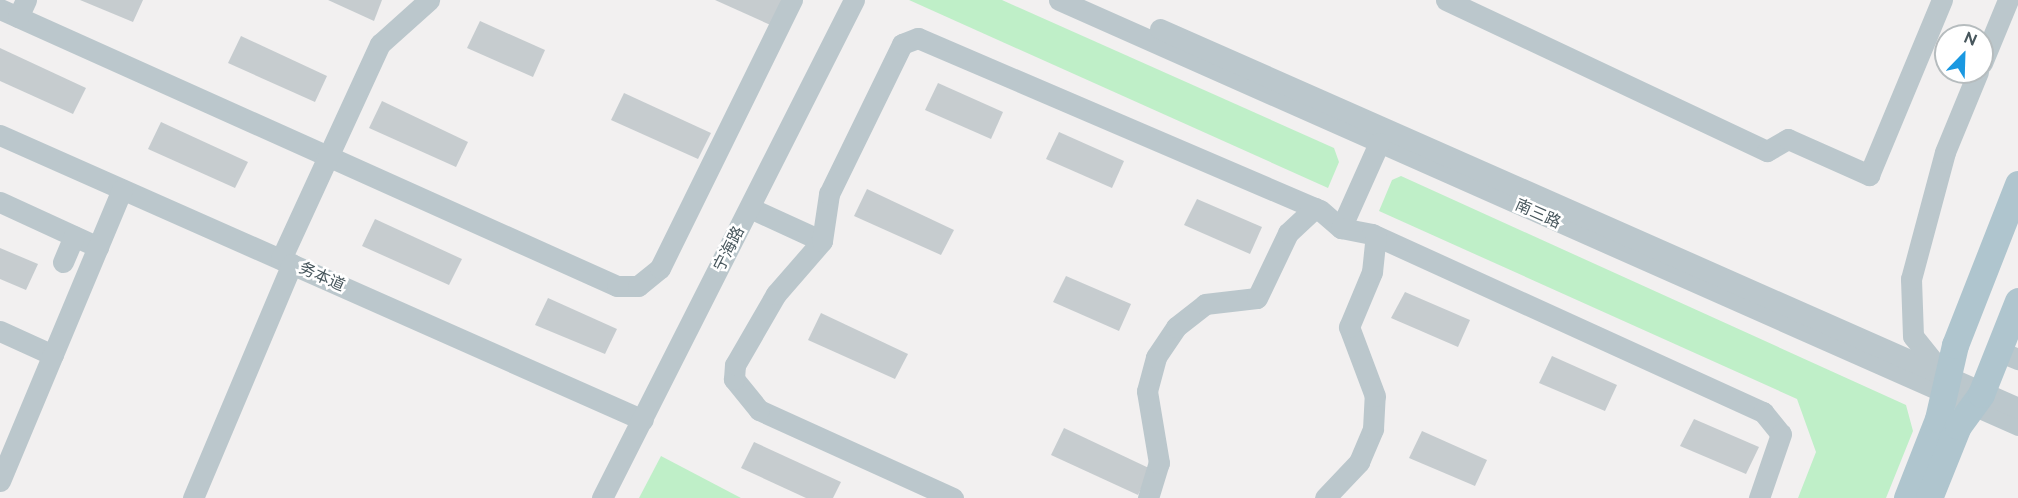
<!DOCTYPE html>
<meta charset="utf-8">
<style>
body{margin:0}
#map{position:relative;width:2018px;height:498px;overflow:hidden;background:#f2f0f0;font-family:Raleway,"Noto Sans SC",sans-serif}
div>[style]{position:absolute}
.green>*{inset:0;background:#bfefc8}
.building>*{inset:0;background:#c6cccf}
.minor>*{height:21px;margin:-10.5px;padding:0 10.5px;transform-origin:10.5px;border-radius:10.5px;background:#bbc7cc}
.major>*{height:27px;margin:-13.5px;padding:0 13.5px;transform-origin:13.5px;border-radius:13.5px;background:#afc5ce}
span{translate:-50% -50%;white-space:nowrap;text-align:center;line-height:1.15;-webkit-text-stroke:5px #fff;paint-order:stroke}
.street-label{font-size:16px;color:#48575d}
.north{position:absolute;left:1934px;top:24px;width:60px;height:60px;box-sizing:border-box;background:#fff;border:2px solid #b6bcbe;border-radius:50%;rotate:23deg;font-size:16px;font-weight:700;line-height:24px;text-align:center;color:#48575d}
.north::after{content:'';display:block;margin:auto;width:21px;height:27px;background:#1a98e1;clip-path:polygon(50% 0,100% 100%,50% 72%,0 100%)}
</style>
<div id="map">
<div class="green">
<div style="clip-path:polygon(909px 0,1002px 0,1334px 148px,1339px 162px,1328px 188px)"></div>
<div style="clip-path:polygon(1401px 176px,1906px 405px,1913px 431px,1886px 498px,1798px 498px,1816px 452px,1797px 399px,1379px 211px,1392px 180px)"></div>
<div style="clip-path:polygon(661px 456px,741px 498px,639px 498px)"></div>
</div>
<div class="building">
<div style="clip-path:polygon(80px 0,143px 0,133px 22px)"></div>
<div style="clip-path:polygon(328px 0,382px 0,374px 21px)"></div>
<div style="clip-path:polygon(715px 0,785px 0,775px 27px)"></div>
<div style="clip-path:polygon(480px 21px,545px 50px,533px 77px,467px 48px)"></div>
<div style="clip-path:polygon(241px 36px,327px 76px,315px 102px,228px 63px)"></div>
<div style="clip-path:polygon(0 48px,86px 88px,73px 114px,0 81px)"></div>
<div style="clip-path:polygon(938px 83px,1003px 112px,991px 139px,925px 110px)"></div>
<div style="clip-path:polygon(624px 93px,711px 133px,698px 159px,611px 120px)"></div>
<div style="clip-path:polygon(382px 101px,468px 142px,456px 167px,369px 128px)"></div>
<div style="clip-path:polygon(161px 122px,248px 162px,235px 188px,148px 149px)"></div>
<div style="clip-path:polygon(1059px 132px,1124px 161px,1112px 188px,1046px 159px)"></div>
<div style="clip-path:polygon(867px 189px,954px 230px,941px 255px,854px 216px)"></div>
<div style="clip-path:polygon(1197px 199px,1262px 227px,1250px 254px,1184px 225px)"></div>
<div style="clip-path:polygon(375px 219px,462px 259px,449px 285px,362px 246px)"></div>
<div style="clip-path:polygon(0 248px,38px 264px,26px 290px,0 279px)"></div>
<div style="clip-path:polygon(1066px 276px,1131px 304px,1119px 331px,1053px 302px)"></div>
<div style="clip-path:polygon(1405px 292px,1470px 320px,1458px 347px,1391px 318px)"></div>
<div style="clip-path:polygon(548px 298px,617px 329px,605px 354px,535px 325px)"></div>
<div style="clip-path:polygon(821px 313px,908px 354px,895px 379px,808px 340px)"></div>
<div style="clip-path:polygon(1552px 356px,1617px 385px,1605px 411px,1539px 383px)"></div>
<div style="clip-path:polygon(1694px 419px,1759px 447px,1746px 474px,1680px 446px)"></div>
<div style="clip-path:polygon(1064px 428px,1151px 469px,1138px 495px,1051px 455px)"></div>
<div style="clip-path:polygon(1422px 431px,1487px 460px,1475px 486px,1409px 458px)"></div>
<div style="clip-path:polygon(754px 442px,841px 482px,833px 498px,806px 498px,741px 468px)"></div>
</div>
<div class="minor">
<div style="left:1059px;top:0;width:1049px;rotate:23.9deg"></div>
<div style="left:1446px;top:0;width:355px;rotate:25.2deg"></div>
<div style="left:1767px;top:151px;width:24px;rotate:-30deg"></div>
<div style="left:1788px;top:139px;width:89px;rotate:24deg"></div>
<div style="left:1869px;top:175px;width:190px;rotate:-67.4deg"></div>
<div style="left:0;top:9px;width:676px;rotate:24.18deg"></div>
<div style="left:617px;top:286px;width:21px"></div>
<div style="left:638px;top:286px;width:28px;rotate:-39deg"></div>
<div style="left:660px;top:268px;width:299px;rotate:-63.8deg"></div>
<div style="left:18px;top:17px;width:19px;rotate:-65deg"></div>
<div style="left:1160px;top:29px;width:938px;rotate:23.83deg"></div>
<div style="left:1982px;top:63px;width:68px;rotate:-67.6deg"></div>
<div style="left:0;top:135px;width:703px;rotate:23.9deg"></div>
<div style="left:0;top:202px;width:108px;rotate:24.7deg"></div>
<div style="left:750px;top:208px;width:79px;rotate:24.6deg"></div>
<div style="left:1341px;top:228px;width:93px;rotate:-65.9deg"></div>
<div style="left:281px;top:259px;width:237px;rotate:-65.3deg"></div>
<div style="left:380px;top:44px;width:66px;rotate:-41.9deg"></div>
<div style="left:63px;top:262px;width:28px;rotate:-67deg"></div>
<div style="left:0;top:331px;width:58px;rotate:24.4deg"></div>
<div style="left:1998px;top:351px;width:22px;rotate:22deg"></div>
<div style="left:1945px;top:376px;width:51px;rotate:-128.7deg"></div>
<div style="left:1913px;top:336px;width:57px;rotate:-92deg"></div>
<div style="left:1911px;top:279px;width:131px;rotate:-75deg"></div>
<div style="left:1945px;top:152px;width:87px;rotate:-67.6deg"></div>
<div style="left:0;top:481px;width:316px;rotate:-67.3deg"></div>
<div style="left:193px;top:498px;width:254px;rotate:-67.1deg"></div>
<div style="left:602px;top:498px;width:558px;rotate:-63.16deg"></div>
<div style="left:953px;top:498px;width:213px;rotate:-155.6deg"></div>
<div style="left:759px;top:410px;width:40px;rotate:-129deg"></div>
<div style="left:734px;top:379px;width:14px;rotate:-86deg"></div>
<div style="left:735px;top:365px;width:82px;rotate:-60deg"></div>
<div style="left:776px;top:294px;width:70px;rotate:-49deg"></div>
<div style="left:822px;top:241px;width:48px;rotate:-81.5deg"></div>
<div style="left:829px;top:194px;width:167px;rotate:-64deg"></div>
<div style="left:902px;top:44px;width:17px;rotate:-21deg"></div>
<div style="left:918px;top:38px;width:437px;rotate:23.2deg"></div>
<div style="left:1320px;top:210px;width:28px;rotate:41deg"></div>
<div style="left:1341px;top:228px;width:32px;rotate:11deg"></div>
<div style="left:1372px;top:234px;width:430px;rotate:24.5deg"></div>
<div style="left:1763px;top:412px;width:28px;rotate:51deg"></div>
<div style="left:1781px;top:434px;width:68px;rotate:109deg"></div>
<div style="left:1148px;top:498px;width:37px;rotate:-73deg"></div>
<div style="left:1159px;top:463px;width:73px;rotate:-99.5deg"></div>
<div style="left:1147px;top:391px;width:35px;rotate:-75deg"></div>
<div style="left:1156px;top:357px;width:36px;rotate:-56deg"></div>
<div style="left:1176px;top:327px;width:37px;rotate:-38deg"></div>
<div style="left:1205px;top:304px;width:52px;rotate:-6.6deg"></div>
<div style="left:1257px;top:298px;width:72px;rotate:-64.5deg"></div>
<div style="left:1288px;top:233px;width:37px;rotate:-43deg"></div>
<div style="left:1325px;top:498px;width:50px;rotate:-46.6deg"></div>
<div style="left:1359px;top:462px;width:36px;rotate:-67deg"></div>
<div style="left:1373px;top:429px;width:33px;rotate:-87deg"></div>
<div style="left:1375px;top:396px;width:74px;rotate:-110.6deg"></div>
<div style="left:1349px;top:327px;width:60px;rotate:-67.3deg"></div>
<div style="left:1372px;top:272px;width:36px;rotate:-84deg"></div>
</div>
<div class="major">
<div style="left:1907px;top:498px;width:85px;rotate:-68.6deg"></div>
<div style="left:1938px;top:419px;width:76px;rotate:-77.1deg"></div>
<div style="left:1955px;top:345px;width:173px;rotate:-68.6deg"></div>
<div style="left:1929px;top:498px;width:78px;rotate:-68.1deg"></div>
<div style="left:1958px;top:426px;width:39px;rotate:-54deg"></div>
<div style="left:1981px;top:394px;width:100px;rotate:-68.3deg"></div>
</div>
<div class="street-label">
<span style="left:1538px;top:214px;rotate:24deg">南三路</span>
<span style="left:729px;top:249px;rotate:-63deg">宁海路</span>
<span style="left:322px;top:277px;rotate:24deg">务本道</span>
</div>
<div class="north">N</div>
</div>
